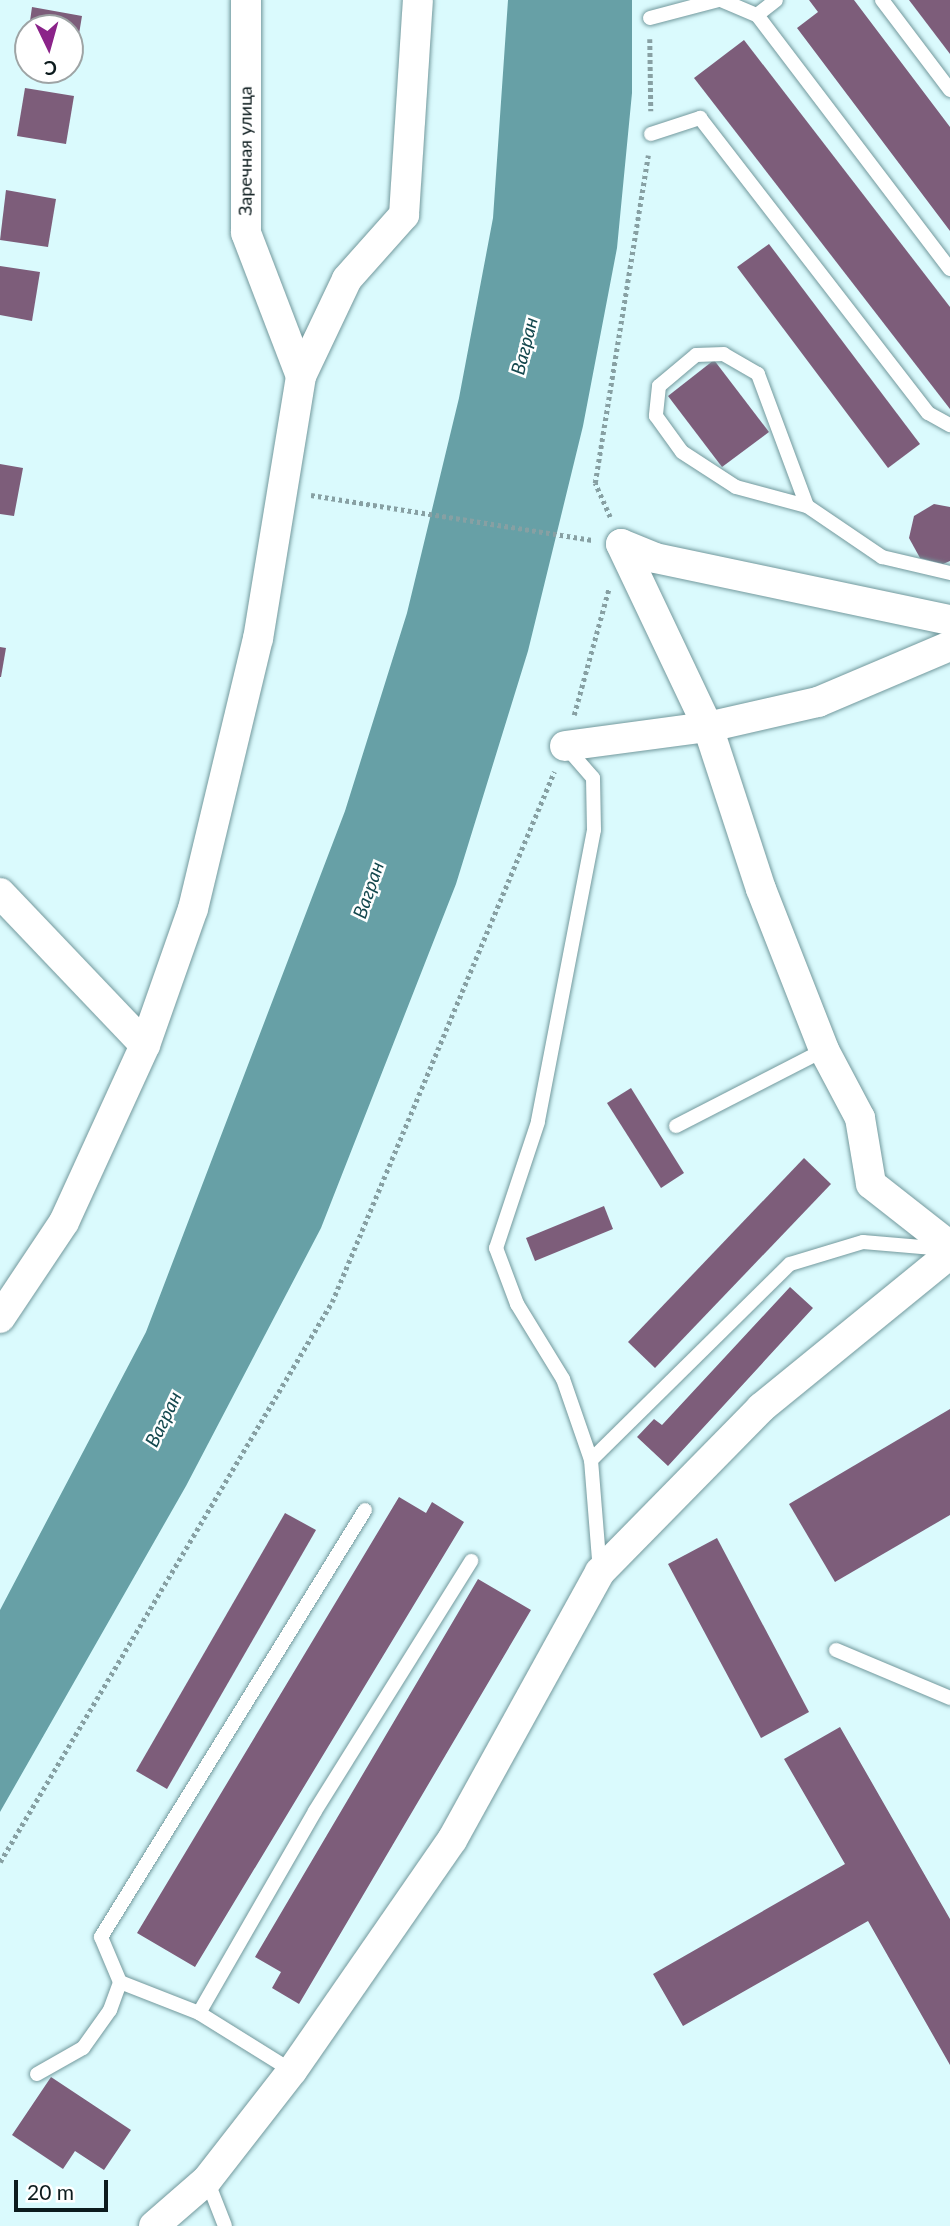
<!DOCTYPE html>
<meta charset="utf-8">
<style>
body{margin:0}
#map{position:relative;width:950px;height:2226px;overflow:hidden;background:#dafafd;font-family:Lato,sans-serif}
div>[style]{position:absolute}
.water>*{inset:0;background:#67a0a6}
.building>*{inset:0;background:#7d5d7a}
.path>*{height:4.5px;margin-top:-2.25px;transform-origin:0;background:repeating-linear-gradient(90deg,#87a0a3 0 3.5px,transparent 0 7px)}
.roads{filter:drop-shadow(0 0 2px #73999d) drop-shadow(0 0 2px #73999d)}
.service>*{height:14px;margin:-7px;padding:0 7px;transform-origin:7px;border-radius:7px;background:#fff}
.minor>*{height:30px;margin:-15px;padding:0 15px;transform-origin:15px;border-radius:15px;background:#fff}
span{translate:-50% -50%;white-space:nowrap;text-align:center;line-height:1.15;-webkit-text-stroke:5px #fff;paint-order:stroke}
.street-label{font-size:18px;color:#0c1b1d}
.water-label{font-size:19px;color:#14484e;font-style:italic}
.north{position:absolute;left:14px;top:14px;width:70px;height:70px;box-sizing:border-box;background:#fff;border:2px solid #9ea4a5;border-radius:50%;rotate:175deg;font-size:19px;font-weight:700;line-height:28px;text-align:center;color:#0c1b1d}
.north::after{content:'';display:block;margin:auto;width:24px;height:32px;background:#8b2389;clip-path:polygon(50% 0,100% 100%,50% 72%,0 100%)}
.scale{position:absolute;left:14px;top:2180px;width:94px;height:32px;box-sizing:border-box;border:4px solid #0c1b1d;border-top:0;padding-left:9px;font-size:21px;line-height:24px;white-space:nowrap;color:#0c1b1d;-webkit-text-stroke:5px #fff;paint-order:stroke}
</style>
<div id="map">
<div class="water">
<div style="clip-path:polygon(508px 0,632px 0,632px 93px,617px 248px,583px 426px,528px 651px,456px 884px,321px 1228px,186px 1486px,0 1812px,0 1610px,146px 1332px,345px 811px,407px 613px,459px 398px,493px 218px)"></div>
</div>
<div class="building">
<div style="clip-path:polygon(809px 0,854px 0,950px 127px,950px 231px,797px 28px,818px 12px)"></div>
<div style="clip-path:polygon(909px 0,950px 0,950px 54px)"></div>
<div style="clip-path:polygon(32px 7px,82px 16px,74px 64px,70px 28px,29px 28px)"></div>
<div style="clip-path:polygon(744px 40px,950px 307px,950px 409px,694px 78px)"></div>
<div style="clip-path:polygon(25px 88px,74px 96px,66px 144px,17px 136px)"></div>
<div style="clip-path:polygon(6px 190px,56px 199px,48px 247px,0 240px)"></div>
<div style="clip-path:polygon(769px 244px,920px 444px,888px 468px,737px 267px)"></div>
<div style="clip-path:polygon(0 266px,40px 272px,32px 321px,0 315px)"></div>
<div style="clip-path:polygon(714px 360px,769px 432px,722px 467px,668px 396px)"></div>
<div style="clip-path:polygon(0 464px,23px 468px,14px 516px,0 514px)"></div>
<div style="clip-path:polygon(934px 504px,950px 507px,950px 561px,943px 564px,920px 558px,909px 538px,914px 516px)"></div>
<div style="clip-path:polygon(0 647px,6px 648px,1px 677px,0 677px)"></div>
<div style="clip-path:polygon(631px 1088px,684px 1173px,661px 1188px,607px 1103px)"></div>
<div style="clip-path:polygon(804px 1158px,831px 1184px,655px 1368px,628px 1342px)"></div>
<div style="clip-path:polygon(604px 1206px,613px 1229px,535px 1261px,526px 1238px)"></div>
<div style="clip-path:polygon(790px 1287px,813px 1308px,668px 1466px,637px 1437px,654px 1419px,662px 1425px)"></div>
<div style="clip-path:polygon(950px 1409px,950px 1515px,835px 1582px,789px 1504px)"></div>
<div style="clip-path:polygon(399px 1497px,426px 1513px,432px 1502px,464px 1522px,195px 1967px,137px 1933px)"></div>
<div style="clip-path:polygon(285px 1513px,316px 1530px,167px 1789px,136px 1771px)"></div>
<div style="clip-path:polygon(717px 1538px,809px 1712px,761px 1738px,668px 1564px)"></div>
<div style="clip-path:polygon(478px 1579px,531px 1610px,299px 2004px,272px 1988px,281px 1972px,255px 1957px)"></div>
<div style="clip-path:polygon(840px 1727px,950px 1919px,950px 2065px,868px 1921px,683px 2026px,653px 1974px,845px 1864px,784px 1759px)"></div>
<div style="clip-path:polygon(51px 2077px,131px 2130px,104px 2170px,75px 2151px,63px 2169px,12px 2135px)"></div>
</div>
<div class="path">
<div style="left:650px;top:39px;width:72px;rotate:89.2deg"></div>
<div style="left:311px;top:495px;width:285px;rotate:9.1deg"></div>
<div style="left:610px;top:517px;width:37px;rotate:-114deg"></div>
<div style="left:595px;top:483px;width:332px;rotate:-80.8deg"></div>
<div style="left:574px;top:715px;width:132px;rotate:-74.6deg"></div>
<div style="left:0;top:1862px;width:651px;rotate:-59.34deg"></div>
<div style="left:332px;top:1302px;width:575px;rotate:-67.27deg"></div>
</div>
<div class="roads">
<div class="service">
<div style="left:721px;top:0;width:39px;rotate:23deg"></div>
<div style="left:757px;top:15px;width:319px;rotate:52.8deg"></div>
<div style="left:882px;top:0;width:113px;rotate:52.9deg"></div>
<div style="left:757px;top:15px;width:24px;rotate:-38deg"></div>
<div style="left:650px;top:18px;width:70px;rotate:-14.8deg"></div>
<div style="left:651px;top:134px;width:52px;rotate:-18.1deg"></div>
<div style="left:700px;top:118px;width:373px;rotate:52.3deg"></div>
<div style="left:928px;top:413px;width:25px;rotate:29deg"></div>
<div style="left:807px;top:506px;width:141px;rotate:-110.4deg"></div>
<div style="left:758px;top:374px;width:39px;rotate:-150deg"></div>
<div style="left:724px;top:354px;width:28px;rotate:178deg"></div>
<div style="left:696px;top:355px;width:48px;rotate:140deg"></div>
<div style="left:659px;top:386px;width:30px;rotate:96deg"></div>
<div style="left:656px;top:416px;width:44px;rotate:54.2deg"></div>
<div style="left:682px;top:452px;width:64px;rotate:32.9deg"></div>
<div style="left:736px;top:487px;width:73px;rotate:15deg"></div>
<div style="left:807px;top:506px;width:91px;rotate:34.2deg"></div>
<div style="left:882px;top:557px;width:70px;rotate:13.2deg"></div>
<div style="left:566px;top:747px;width:41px;rotate:48.9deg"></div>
<div style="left:593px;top:778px;width:52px;rotate:88.9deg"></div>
<div style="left:594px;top:830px;width:297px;rotate:100.9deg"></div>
<div style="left:538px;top:1122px;width:133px;rotate:108.4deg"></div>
<div style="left:496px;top:1248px;width:60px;rotate:69.4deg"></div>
<div style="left:517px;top:1304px;width:88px;rotate:58.5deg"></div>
<div style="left:563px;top:1379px;width:86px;rotate:70.9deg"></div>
<div style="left:591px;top:1460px;width:111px;rotate:85.4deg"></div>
<div style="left:676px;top:1126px;width:166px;rotate:-27.2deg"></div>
<div style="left:591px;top:1460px;width:279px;rotate:-44.6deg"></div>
<div style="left:790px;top:1264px;width:76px;rotate:-16.8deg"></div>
<div style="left:863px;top:1242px;width:82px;rotate:4.9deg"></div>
<div style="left:836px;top:1650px;width:124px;rotate:22.8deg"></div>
<div style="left:120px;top:1982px;width:85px;rotate:21.4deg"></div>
<div style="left:199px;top:2013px;width:110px;rotate:31.9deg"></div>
<div style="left:199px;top:2013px;width:233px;rotate:-60.1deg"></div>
<div style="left:315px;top:1811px;width:295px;rotate:-58deg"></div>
<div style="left:37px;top:2074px;width:53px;rotate:-29.5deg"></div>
<div style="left:83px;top:2048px;width:47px;rotate:-54.6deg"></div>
<div style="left:110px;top:2010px;width:30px;rotate:-70deg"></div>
<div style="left:120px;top:1982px;width:49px;rotate:-112.9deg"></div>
<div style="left:101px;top:1937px;width:502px;rotate:-58.27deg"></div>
<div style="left:207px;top:2180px;width:49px;rotate:68.6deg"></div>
</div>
<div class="minor">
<div style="left:246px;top:0;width:233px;rotate:90deg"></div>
<div style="left:246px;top:233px;width:153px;rotate:69deg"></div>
<div style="left:621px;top:544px;width:203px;rotate:64.6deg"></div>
<div style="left:708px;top:727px;width:170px;rotate:71.9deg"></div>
<div style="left:761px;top:889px;width:173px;rotate:68.6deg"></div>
<div style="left:824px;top:1050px;width:77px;rotate:62.1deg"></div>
<div style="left:860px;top:1118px;width:67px;rotate:80.5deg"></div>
<div style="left:871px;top:1184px;width:100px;rotate:38.1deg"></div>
<div style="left:621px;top:544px;width:37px;rotate:22deg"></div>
<div style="left:655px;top:558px;width:301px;rotate:11.9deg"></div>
<div style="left:565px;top:746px;width:144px;rotate:-7.6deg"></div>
<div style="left:708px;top:727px;width:113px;rotate:-12.8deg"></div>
<div style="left:818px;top:702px;width:143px;rotate:-23deg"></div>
<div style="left:0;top:893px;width:210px;rotate:46.4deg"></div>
<div style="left:0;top:1318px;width:115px;rotate:-56.3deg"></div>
<div style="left:64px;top:1222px;width:195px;rotate:-65.4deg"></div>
<div style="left:145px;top:1045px;width:144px;rotate:-70.6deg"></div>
<div style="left:193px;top:909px;width:278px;rotate:-76.5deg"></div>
<div style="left:258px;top:639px;width:266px;rotate:-80.7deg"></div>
<div style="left:301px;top:376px;width:107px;rotate:-64.6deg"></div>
<div style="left:347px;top:279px;width:86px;rotate:-48.3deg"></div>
<div style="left:404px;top:215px;width:215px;rotate:-86.3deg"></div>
<div style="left:154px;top:2226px;width:70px;rotate:-41deg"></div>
<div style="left:207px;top:2180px;width:138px;rotate:-52.1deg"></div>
<div style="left:292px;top:2071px;width:281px;rotate:-55.3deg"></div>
<div style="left:452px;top:1840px;width:306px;rotate:-61.1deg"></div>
<div style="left:600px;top:1572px;width:230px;rotate:-45.5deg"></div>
<div style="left:761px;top:1408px;width:244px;rotate:-39.2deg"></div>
</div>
</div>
<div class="street-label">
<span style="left:245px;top:151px;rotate:-90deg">Заречная улица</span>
</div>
<div class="water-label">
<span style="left:524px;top:346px;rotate:-76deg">Вагран</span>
<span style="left:368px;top:890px;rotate:-71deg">Вагран</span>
<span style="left:163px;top:1419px;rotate:-64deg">Вагран</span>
</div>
<div class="north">С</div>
<div class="scale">20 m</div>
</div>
